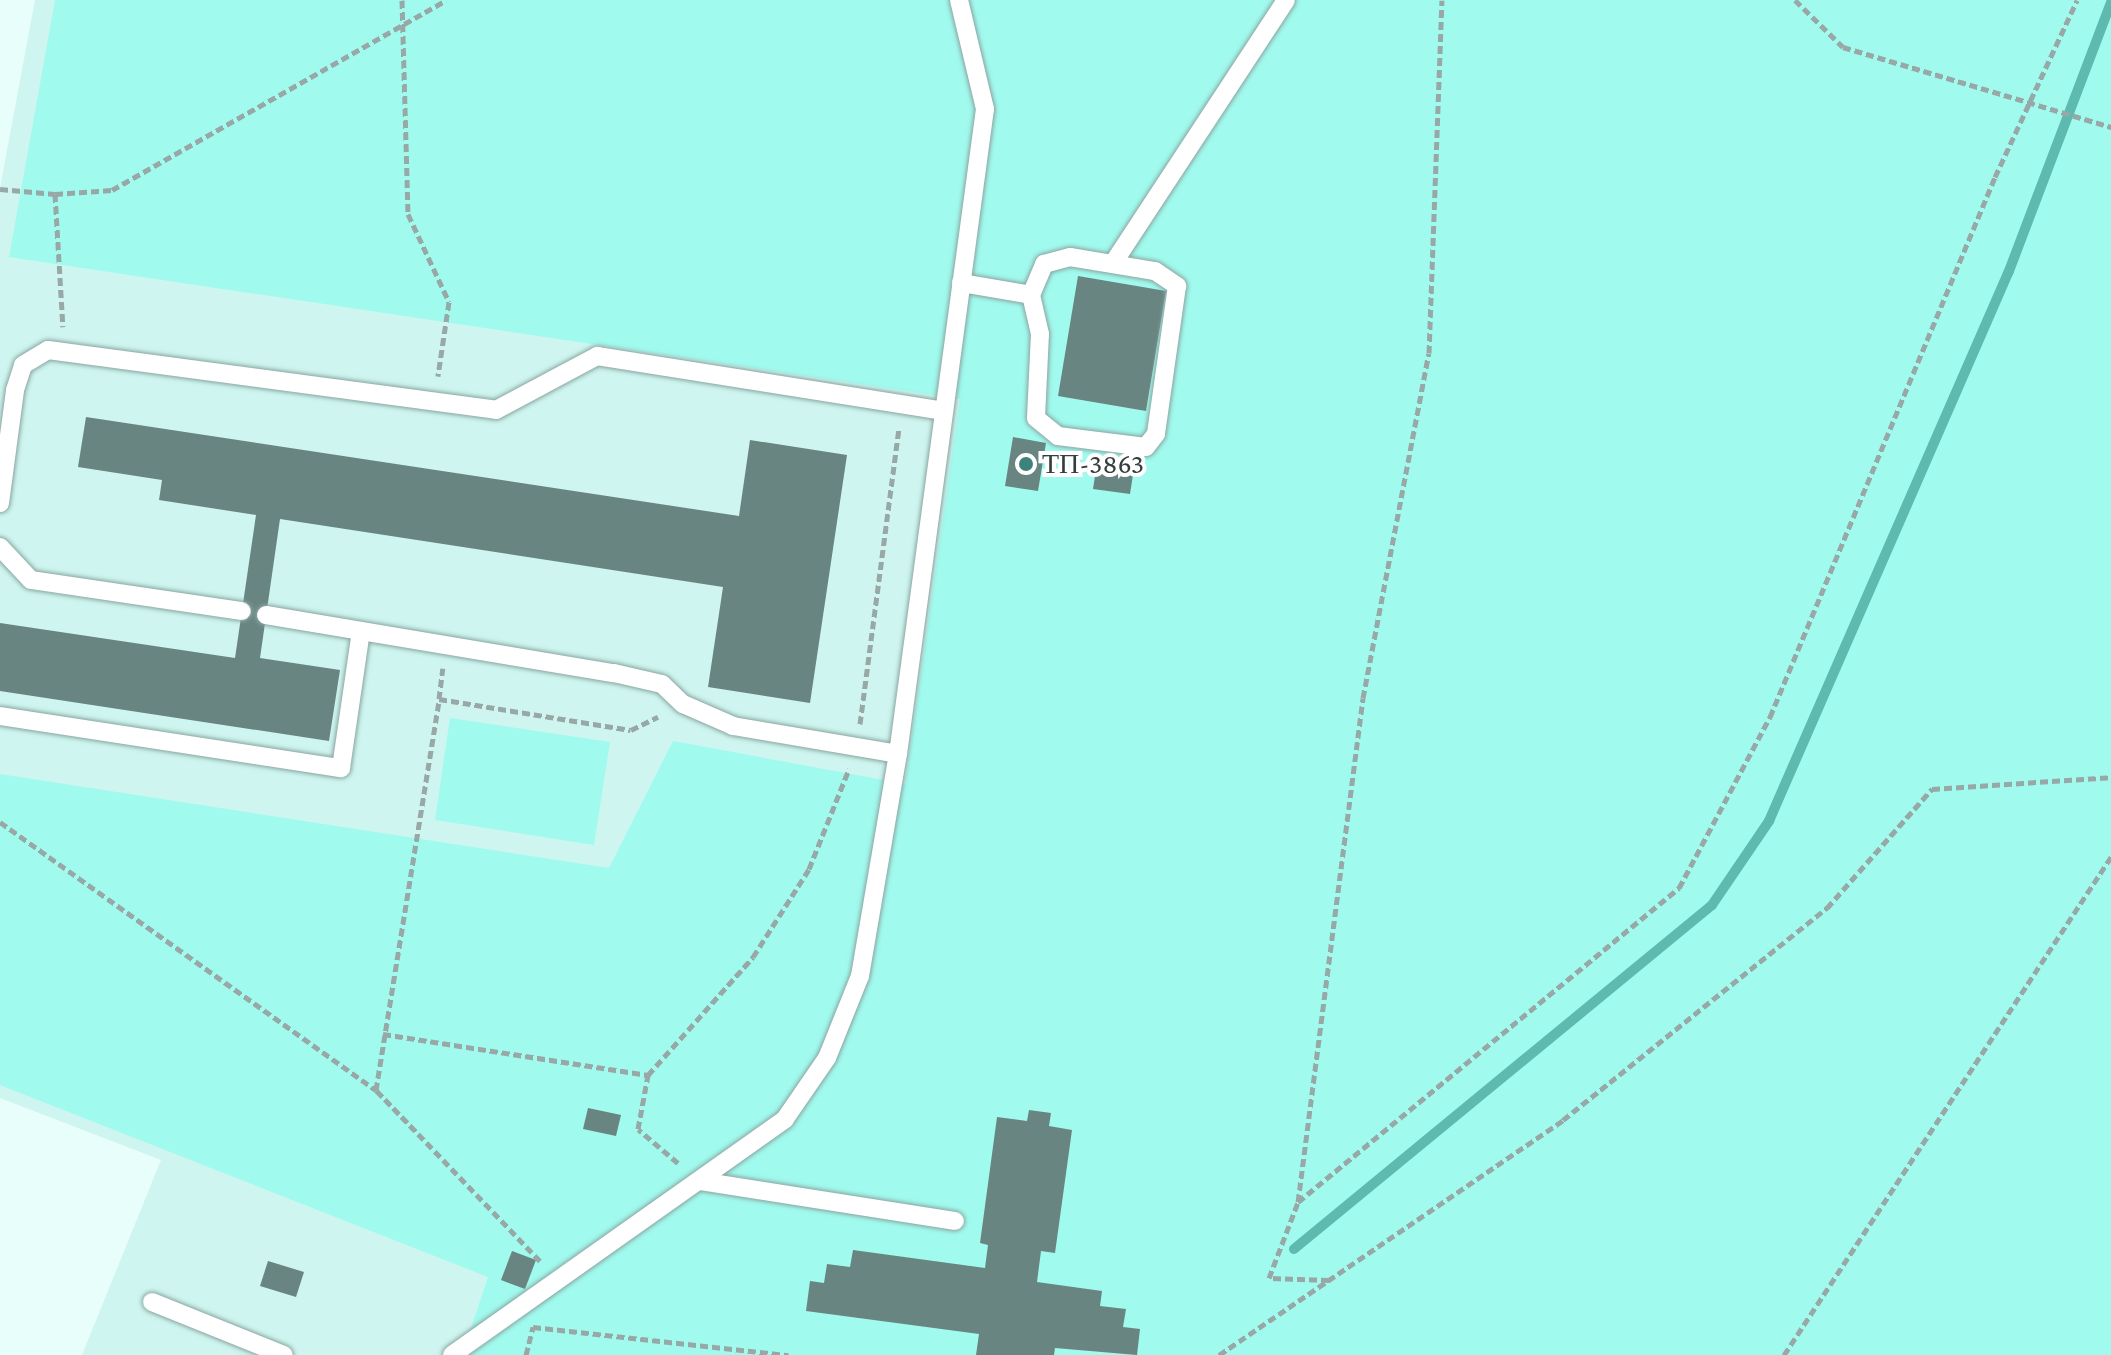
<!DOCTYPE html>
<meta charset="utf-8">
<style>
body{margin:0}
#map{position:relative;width:2111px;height:1355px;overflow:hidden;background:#e7fefb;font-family:"Crimson Pro",serif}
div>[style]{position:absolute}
.built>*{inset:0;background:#cef5ef}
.green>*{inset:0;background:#a1faee}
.stream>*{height:10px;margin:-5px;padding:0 5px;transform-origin:5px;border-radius:5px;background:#5eb9ae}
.building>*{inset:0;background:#698581}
.path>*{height:5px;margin-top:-2.5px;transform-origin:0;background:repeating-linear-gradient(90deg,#97a8a6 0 8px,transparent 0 12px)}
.roads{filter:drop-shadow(0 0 2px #89a5a1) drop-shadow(0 0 2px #89a5a1)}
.service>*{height:18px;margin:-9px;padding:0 9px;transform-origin:9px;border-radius:9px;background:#fff}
.dots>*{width:22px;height:22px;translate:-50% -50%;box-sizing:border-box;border:4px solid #fff;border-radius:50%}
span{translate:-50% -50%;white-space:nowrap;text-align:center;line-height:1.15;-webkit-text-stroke:8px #fff;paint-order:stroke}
.poi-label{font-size:28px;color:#333e3d}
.left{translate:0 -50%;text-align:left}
</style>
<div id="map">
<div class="built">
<div style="clip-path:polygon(35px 0,1355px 0,598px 1355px,82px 1355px,161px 1160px,0 1098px,0 188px)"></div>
</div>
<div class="green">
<div style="clip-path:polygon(55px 0,2111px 0,2111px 1355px,462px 1355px,488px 1277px,0 1085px,0 774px,609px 868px,673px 741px,905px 784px,960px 399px,9px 257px)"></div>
<div style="clip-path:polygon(450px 718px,610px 742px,594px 845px,435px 820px)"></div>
</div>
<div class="stream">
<div style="left:1294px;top:1249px;width:541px;rotate:-39.45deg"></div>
<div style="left:1712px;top:905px;width:102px;rotate:-55.8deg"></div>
<div style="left:1769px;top:821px;width:600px;rotate:-66.43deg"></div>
<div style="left:2009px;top:271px;width:288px;rotate:-69.2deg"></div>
</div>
<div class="building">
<div style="clip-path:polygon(1078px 276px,1166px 291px,1146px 411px,1058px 396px)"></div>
<div style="clip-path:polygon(86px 417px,739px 516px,750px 440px,847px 455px,810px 703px,708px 687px,723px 587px,280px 519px,260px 658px,340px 670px,329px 741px,0 691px,0 623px,235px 658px,256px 515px,159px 500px,162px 480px,78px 467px)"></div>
<div style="clip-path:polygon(1013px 437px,1046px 443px,1038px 491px,1005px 486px)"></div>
<div style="clip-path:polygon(1097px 463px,1134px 468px,1130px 494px,1093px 489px)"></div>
<div style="clip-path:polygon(588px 1108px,621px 1115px,616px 1136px,583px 1129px)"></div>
<div style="clip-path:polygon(1029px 1110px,1051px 1113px,1049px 1126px,1072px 1130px,1055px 1253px,1041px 1251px,1037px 1282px,1102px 1291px,1100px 1306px,1126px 1309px,1123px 1327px,1140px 1329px,1137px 1355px,1055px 1348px,1054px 1355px,976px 1355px,979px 1334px,806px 1311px,810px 1281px,824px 1283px,827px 1264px,850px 1267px,853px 1250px,985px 1268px,988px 1245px,980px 1243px,997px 1117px,1027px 1121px)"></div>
<div style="clip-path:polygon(512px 1251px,536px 1260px,525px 1289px,501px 1280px)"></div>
<div style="clip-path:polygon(268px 1261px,304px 1272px,296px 1297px,260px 1286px)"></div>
</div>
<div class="path">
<div style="left:402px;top:0;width:214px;rotate:88.4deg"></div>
<div style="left:408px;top:214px;width:97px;rotate:65deg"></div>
<div style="left:449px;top:302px;width:75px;rotate:98.5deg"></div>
<div style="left:1795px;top:0;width:67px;rotate:44.4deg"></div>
<div style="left:1843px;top:47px;width:280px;rotate:16.6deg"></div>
<div style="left:0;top:189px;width:55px;rotate:5.2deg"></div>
<div style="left:55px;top:194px;width:133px;rotate:86.6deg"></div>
<div style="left:55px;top:194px;width:57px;rotate:-4deg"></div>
<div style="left:112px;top:190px;width:384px;rotate:-29.6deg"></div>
<div style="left:439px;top:699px;width:31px;rotate:-83deg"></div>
<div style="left:860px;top:724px;width:298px;rotate:-82.5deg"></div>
<div style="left:0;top:822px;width:462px;rotate:35.5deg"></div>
<div style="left:383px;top:1034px;width:268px;rotate:8.8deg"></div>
<div style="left:678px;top:1163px;width:52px;rotate:-139.6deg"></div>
<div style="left:638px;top:1129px;width:55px;rotate:-79.5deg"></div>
<div style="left:648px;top:1075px;width:158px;rotate:-48.3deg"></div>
<div style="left:753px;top:957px;width:104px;rotate:-57.5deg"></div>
<div style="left:809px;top:869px;width:108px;rotate:-68.2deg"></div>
<div style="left:1298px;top:1202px;width:494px;rotate:-39.5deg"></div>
<div style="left:1679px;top:888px;width:194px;rotate:-62deg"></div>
<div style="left:1770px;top:717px;width:585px;rotate:-67.38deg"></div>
<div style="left:1995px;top:177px;width:195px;rotate:-65.1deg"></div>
<div style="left:540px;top:1261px;width:237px;rotate:-133.8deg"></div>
<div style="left:376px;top:1090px;width:396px;rotate:-80.8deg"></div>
<div style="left:439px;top:699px;width:194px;rotate:9.2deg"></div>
<div style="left:631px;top:730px;width:30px;rotate:-26deg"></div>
<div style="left:1329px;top:1280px;width:60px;rotate:-178.1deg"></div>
<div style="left:1269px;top:1278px;width:81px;rotate:-69.1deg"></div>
<div style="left:1298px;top:1202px;width:508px;rotate:-82.65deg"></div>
<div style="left:1363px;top:698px;width:351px;rotate:-79.2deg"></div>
<div style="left:1429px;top:353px;width:353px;rotate:-87.9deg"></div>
<div style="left:526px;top:1355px;width:29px;rotate:-76deg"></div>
<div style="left:533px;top:1327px;width:257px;rotate:6.3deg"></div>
<div style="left:1219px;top:1355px;width:417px;rotate:-34.3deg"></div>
<div style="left:1563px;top:1120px;width:339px;rotate:-38.8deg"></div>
<div style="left:1827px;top:908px;width:159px;rotate:-48.6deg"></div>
<div style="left:1932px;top:789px;width:179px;rotate:-3.8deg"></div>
<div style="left:1784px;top:1355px;width:596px;rotate:-56.71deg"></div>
</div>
<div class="roads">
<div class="service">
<div style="left:1070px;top:257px;width:86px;rotate:9.4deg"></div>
<div style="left:1155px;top:271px;width:27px;rotate:34deg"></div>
<div style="left:1177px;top:286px;width:149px;rotate:98.1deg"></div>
<div style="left:1156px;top:434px;width:16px;rotate:128deg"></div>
<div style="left:1146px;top:447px;width:89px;rotate:-172.9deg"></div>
<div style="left:1058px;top:436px;width:28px;rotate:-141deg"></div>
<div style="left:1036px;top:418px;width:84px;rotate:-87.3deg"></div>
<div style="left:1040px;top:334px;width:40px;rotate:-103deg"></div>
<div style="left:1031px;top:295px;width:34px;rotate:-67deg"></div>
<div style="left:1044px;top:264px;width:27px;rotate:-15deg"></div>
<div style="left:1114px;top:262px;width:313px;rotate:-56.7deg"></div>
<div style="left:961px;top:283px;width:71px;rotate:9.7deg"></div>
<div style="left:0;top:503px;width:114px;rotate:-82.4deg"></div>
<div style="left:15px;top:390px;width:26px;rotate:-72deg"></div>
<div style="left:23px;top:365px;width:29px;rotate:-31deg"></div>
<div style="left:48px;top:350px;width:452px;rotate:7.6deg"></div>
<div style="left:496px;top:410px;width:115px;rotate:-28.1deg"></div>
<div style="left:597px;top:356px;width:350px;rotate:9deg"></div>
<div style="left:0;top:547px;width:45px;rotate:46.8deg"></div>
<div style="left:31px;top:580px;width:213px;rotate:8.4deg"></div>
<div style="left:266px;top:615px;width:353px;rotate:9.5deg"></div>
<div style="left:614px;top:673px;width:49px;rotate:12.9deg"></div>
<div style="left:662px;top:684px;width:29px;rotate:44deg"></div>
<div style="left:683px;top:704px;width:55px;rotate:23.7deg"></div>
<div style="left:733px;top:726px;width:167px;rotate:9.6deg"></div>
<div style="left:0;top:716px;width:345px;rotate:8.7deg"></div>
<div style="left:341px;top:768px;width:138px;rotate:-81.7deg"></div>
<div style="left:700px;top:1181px;width:258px;rotate:8.9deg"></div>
<div style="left:152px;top:1302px;width:142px;rotate:21.9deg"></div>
<div style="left:452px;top:1355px;width:408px;rotate:-35.3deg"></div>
<div style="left:785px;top:1119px;width:74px;rotate:-55.5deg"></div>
<div style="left:827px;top:1058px;width:88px;rotate:-68.1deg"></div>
<div style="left:860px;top:976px;width:225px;rotate:-80.3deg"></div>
<div style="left:898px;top:754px;width:651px;rotate:-82.32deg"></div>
<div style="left:985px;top:109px;width:112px;rotate:-103.4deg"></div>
</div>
</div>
<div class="dots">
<div style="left:1026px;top:464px;background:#3d837b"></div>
</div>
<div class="poi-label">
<span class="left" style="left:1042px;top:464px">ТП-3863</span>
</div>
</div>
